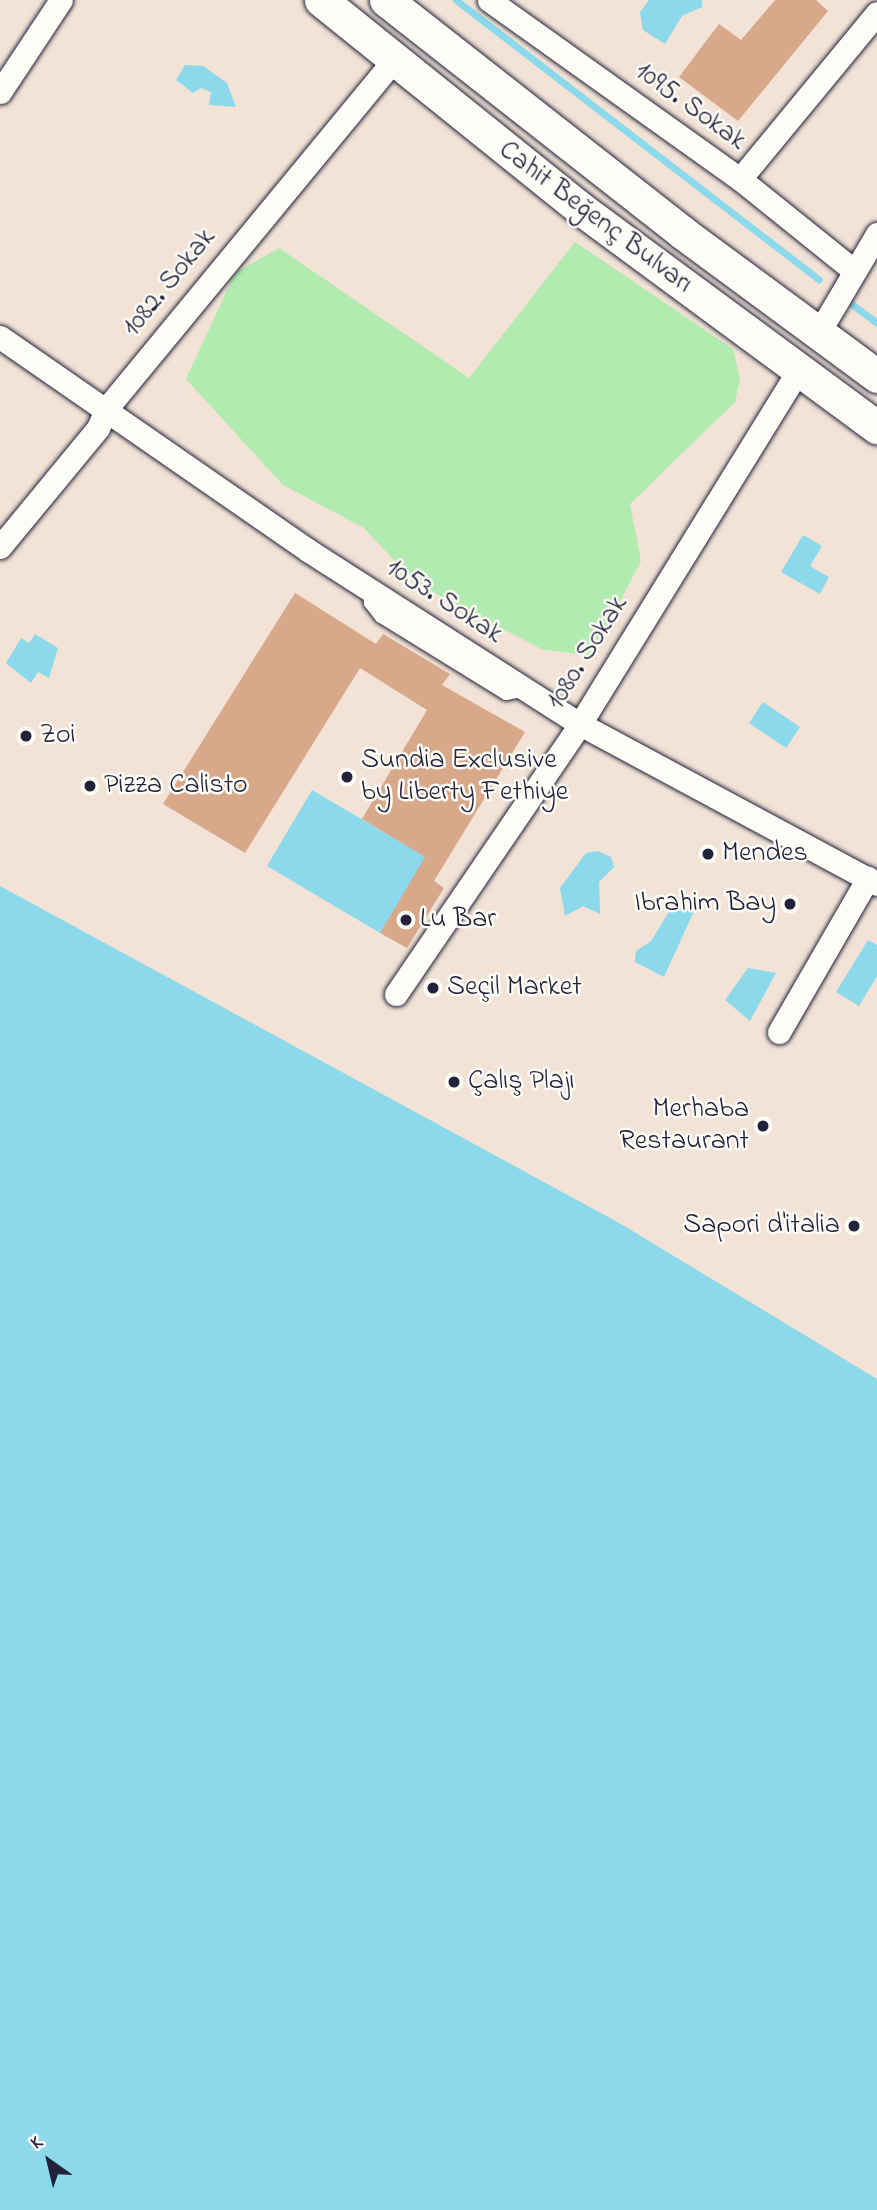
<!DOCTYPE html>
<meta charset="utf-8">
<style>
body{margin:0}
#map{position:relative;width:877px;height:2210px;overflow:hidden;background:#f2e3d6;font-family:"Indie Flower",sans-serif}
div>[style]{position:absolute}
.green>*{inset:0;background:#b1ebaf}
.water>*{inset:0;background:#8bd9ea}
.stream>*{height:7px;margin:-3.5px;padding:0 3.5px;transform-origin:3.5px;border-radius:3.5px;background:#8bd9ea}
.building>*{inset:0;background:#d7a88a}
.roads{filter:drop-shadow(0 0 2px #22223b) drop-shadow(0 0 2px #22223b)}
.lane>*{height:12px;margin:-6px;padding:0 6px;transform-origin:6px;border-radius:6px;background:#fdfcf7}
.street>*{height:23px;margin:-11.5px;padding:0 11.5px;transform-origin:11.5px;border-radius:11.5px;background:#fdfcf7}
.secondary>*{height:33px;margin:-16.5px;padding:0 16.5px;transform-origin:16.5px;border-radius:16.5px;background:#fdfcf7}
.dots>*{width:19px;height:19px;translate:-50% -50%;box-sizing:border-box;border:4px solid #fdfcf7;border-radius:50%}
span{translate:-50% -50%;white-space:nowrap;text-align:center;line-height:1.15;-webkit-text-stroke:5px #fdfcf7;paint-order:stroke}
.street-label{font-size:28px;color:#22223b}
.poi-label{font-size:28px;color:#22223b}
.left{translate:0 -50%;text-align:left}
.right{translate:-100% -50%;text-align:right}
.north{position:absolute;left:14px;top:2126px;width:70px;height:70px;-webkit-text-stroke:5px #fdfcf7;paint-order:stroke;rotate:326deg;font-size:19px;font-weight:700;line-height:28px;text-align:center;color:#22223b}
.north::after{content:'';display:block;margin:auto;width:24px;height:32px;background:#22223b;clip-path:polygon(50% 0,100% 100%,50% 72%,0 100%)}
</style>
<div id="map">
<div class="green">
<div style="clip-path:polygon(575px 242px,733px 349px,740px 379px,735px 402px,630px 504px,641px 561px,592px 656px,541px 649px,414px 582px,364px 528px,283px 485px,186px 379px,235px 273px,279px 248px,469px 378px)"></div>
</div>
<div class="water">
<div style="clip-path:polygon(649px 0,702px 0,702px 7px,682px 16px,665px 44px,643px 30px,640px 12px)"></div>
<div style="clip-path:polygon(185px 65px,203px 66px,227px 83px,236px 107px,209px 105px,211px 92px,201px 88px,193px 93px,176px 80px)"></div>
<div style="clip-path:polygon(803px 535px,822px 546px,810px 566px,829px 577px,820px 594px,781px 572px)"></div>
<div style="clip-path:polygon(35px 634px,58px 648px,49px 678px,38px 672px,31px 683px,6px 663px,21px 638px,29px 643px)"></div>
<div style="clip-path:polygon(763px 702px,800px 727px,786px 748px,749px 723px)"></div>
<div style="clip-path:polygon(312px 790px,426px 857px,380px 933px,267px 866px)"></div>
<div style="clip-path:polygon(598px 851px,611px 857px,614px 867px,599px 882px,600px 914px,583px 906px,565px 916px,560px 888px,586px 853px)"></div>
<div style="clip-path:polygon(0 886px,621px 1224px,877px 1379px,877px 2210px,0 2210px)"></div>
<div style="clip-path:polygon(675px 902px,693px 913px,664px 977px,635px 962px,636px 951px,651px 941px)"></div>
<div style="clip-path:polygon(868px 940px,877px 945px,877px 976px,859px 1006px,836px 992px)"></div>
<div style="clip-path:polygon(748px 968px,776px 973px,750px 1021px,725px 1000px)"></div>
</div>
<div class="stream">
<div style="left:456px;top:0;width:458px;rotate:37.6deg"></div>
<div style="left:853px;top:305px;width:30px;rotate:37deg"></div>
</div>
<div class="building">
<div style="clip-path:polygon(775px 0,816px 0,828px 11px,738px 121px,679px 77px,719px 24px,741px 40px)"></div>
<div style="clip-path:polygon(295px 593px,376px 644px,383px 634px,450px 674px,442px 685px,525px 732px,434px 881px,444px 888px,407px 948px,380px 933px,425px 857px,362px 819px,427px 710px,360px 668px,245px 853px,163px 804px)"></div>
</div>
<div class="roads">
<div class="lane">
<div style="left:369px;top:589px;width:14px;rotate:86deg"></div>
<div style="left:370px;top:603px;width:18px;rotate:52deg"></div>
<div style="left:381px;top:617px;width:147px;rotate:31.6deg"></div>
<div style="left:506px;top:694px;width:20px;rotate:-11deg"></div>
</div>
<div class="street">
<div style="left:489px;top:0;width:308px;rotate:35.5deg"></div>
<div style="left:740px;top:179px;width:144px;rotate:38.8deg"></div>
<div style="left:0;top:92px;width:110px;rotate:-56.5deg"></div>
<div style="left:740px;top:179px;width:215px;rotate:-50.5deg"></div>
<div style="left:819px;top:332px;width:114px;rotate:-59.4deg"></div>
<div style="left:0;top:337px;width:376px;rotate:34.7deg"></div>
<div style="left:309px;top:551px;width:322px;rotate:32.6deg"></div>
<div style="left:580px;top:724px;width:337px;rotate:28.3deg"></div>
<div style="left:0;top:547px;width:154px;rotate:-50.5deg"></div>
<div style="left:98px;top:428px;width:22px;rotate:-66deg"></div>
<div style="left:107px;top:408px;width:448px;rotate:-50.5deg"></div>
<div style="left:396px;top:994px;width:327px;rotate:-55.7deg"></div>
<div style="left:580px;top:724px;width:415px;rotate:-58.3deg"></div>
<div style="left:779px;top:1032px;width:178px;rotate:-60deg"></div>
</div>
<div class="secondary">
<div style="left:321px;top:0;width:334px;rotate:38.8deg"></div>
<div style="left:581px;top:209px;width:368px;rotate:36.4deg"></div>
<div style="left:386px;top:0;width:377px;rotate:38.1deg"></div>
<div style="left:683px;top:233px;width:241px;rotate:36.4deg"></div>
</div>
</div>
<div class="dots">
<div style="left:26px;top:736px;background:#22223b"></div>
<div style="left:347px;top:777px;background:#22223b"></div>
<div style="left:90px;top:786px;background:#22223b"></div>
<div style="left:708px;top:854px;background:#22223b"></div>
<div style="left:790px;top:904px;background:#22223b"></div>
<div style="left:406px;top:920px;background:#22223b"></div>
<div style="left:433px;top:988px;background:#22223b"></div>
<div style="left:454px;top:1082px;background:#22223b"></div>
<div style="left:763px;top:1126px;background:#22223b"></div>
<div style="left:854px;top:1226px;background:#22223b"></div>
</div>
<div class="street-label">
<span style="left:690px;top:107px;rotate:36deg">1095. Sokak</span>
<span style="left:595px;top:218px;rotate:37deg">Cahit Beğenç Bulvarı</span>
<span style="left:170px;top:283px;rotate:-51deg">1082. Sokak</span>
<span style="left:444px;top:602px;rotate:33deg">1053. Sokak</span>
<span style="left:588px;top:653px;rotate:-58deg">1080. Sokak</span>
</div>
<div class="poi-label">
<span class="left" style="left:40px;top:736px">Zoi</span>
<span class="left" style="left:361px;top:777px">Sundia Exclusive<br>by Liberty Fethiye</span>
<span class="left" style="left:104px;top:786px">Pizza Calisto</span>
<span class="left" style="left:722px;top:854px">Mendes</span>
<span class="right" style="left:776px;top:904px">Ibrahim Bay</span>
<span class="left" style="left:420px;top:920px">Lu Bar</span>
<span class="left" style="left:447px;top:988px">Seçil Market</span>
<span class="left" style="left:468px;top:1082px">Çalış Plajı</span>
<span class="right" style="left:749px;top:1126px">Merhaba<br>Restaurant</span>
<span class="right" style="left:840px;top:1226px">Sapori d'italia</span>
</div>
<div class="north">K</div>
</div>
